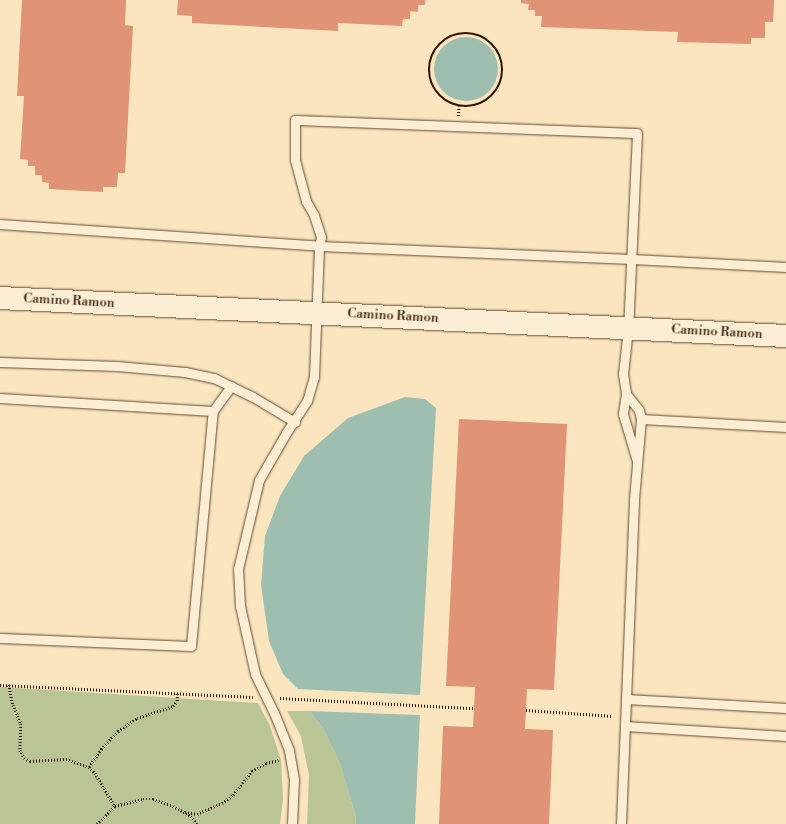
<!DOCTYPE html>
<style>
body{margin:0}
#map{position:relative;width:786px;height:824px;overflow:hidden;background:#fae5bf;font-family:"Libre Bodoni",serif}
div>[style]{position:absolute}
.green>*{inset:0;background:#bac595}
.water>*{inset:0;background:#9ebfb0}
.round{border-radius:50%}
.building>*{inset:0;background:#e09375}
.path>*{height:2.5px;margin-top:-1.25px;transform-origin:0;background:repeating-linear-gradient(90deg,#2f1501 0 1px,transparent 0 3px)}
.path>.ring{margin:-1.25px;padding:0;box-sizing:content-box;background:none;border:2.5px solid #2f1501;border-radius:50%}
.roads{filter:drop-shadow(0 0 1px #624930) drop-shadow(0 0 1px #624930)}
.lane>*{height:9px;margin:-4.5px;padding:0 4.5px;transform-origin:4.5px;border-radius:4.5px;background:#fceed5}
.secondary>*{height:22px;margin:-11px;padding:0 11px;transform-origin:11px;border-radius:11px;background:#fceed5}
span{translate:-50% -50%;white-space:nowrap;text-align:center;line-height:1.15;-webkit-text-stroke:3px #fceed5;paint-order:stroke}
.street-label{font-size:13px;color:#2f1501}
</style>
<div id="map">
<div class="green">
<div style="clip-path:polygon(0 687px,258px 703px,270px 726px,281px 760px,283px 799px,280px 824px,0 824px)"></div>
<div style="clip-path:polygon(287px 711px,309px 711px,323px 728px,340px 764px,355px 814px,356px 824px,307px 824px,309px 775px,301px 736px)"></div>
</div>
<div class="water">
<div class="round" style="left:434px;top:37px;width:64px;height:64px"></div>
<div style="clip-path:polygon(405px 397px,425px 399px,436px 408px,420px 695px,298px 689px,283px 674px,269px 641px,261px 585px,265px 536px,280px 496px,304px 456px,348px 418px)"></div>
<div style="clip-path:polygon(309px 711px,420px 715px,415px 824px,356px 824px,355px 814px,340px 764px,323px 728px)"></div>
</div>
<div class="building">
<div style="clip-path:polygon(22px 0,126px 0,125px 25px,133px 26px,125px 173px,118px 173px,117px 187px,103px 187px,103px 192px,49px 189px,49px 183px,42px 182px,42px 175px,35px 175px,35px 166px,28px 166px,28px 160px,20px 159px,24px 96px,17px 96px)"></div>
<div style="clip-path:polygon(178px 0,425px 0,425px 5px,418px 5px,418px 12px,410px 11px,410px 19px,403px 19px,402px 26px,338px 23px,338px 31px,192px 23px,192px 16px,177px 15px)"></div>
<div style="clip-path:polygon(521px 0,774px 0,773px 22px,765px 22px,765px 38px,751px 38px,751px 44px,677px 42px,678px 32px,541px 27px,542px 16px,535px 16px,535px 10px,528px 10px,529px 4px,521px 3px)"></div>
<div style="clip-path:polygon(459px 419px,567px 424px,554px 690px,527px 689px,526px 710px,525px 729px,553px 730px,549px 824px,439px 824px,443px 726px,473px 727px,475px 687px,446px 686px)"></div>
</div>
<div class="path">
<div class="ring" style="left:429px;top:33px;width:71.5px;height:71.5px"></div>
<div style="left:458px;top:116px;width:10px;rotate:-84deg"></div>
<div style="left:0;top:685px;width:253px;rotate:2.7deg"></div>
<div style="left:9px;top:685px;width:20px;rotate:79deg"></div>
<div style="left:13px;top:705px;width:21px;rotate:67deg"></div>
<div style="left:21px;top:724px;width:26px;rotate:92deg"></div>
<div style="left:20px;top:750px;width:9px;rotate:63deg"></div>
<div style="left:24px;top:758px;width:7px;rotate:27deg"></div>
<div style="left:30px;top:761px;width:36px;rotate:-3deg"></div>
<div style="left:66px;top:759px;width:24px;rotate:19deg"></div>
<div style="left:89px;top:767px;width:8px;rotate:45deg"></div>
<div style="left:95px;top:773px;width:39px;rotate:59deg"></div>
<div style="left:280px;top:698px;width:194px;rotate:3deg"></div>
<div style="left:526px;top:710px;width:87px;rotate:3.9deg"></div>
<div style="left:89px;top:767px;width:22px;rotate:-56deg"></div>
<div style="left:101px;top:749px;width:25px;rotate:-47deg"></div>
<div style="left:118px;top:731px;width:23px;rotate:-34deg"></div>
<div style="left:137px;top:718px;width:38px;rotate:-18deg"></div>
<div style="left:173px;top:706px;width:6px;rotate:-51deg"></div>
<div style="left:177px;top:701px;width:8px;rotate:-90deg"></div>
<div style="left:185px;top:812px;width:12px;rotate:9deg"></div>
<div style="left:197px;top:814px;width:27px;rotate:-24deg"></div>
<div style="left:222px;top:803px;width:14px;rotate:-36deg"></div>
<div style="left:233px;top:795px;width:31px;rotate:-52deg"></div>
<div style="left:252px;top:771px;width:16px;rotate:-30deg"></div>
<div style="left:266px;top:763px;width:13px;rotate:-13deg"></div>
<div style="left:97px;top:824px;width:25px;rotate:-45deg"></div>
<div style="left:115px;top:806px;width:29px;rotate:-14deg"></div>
<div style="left:143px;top:799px;width:10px"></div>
<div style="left:153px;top:799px;width:21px;rotate:19deg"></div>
<div style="left:173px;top:806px;width:21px;rotate:29deg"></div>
<div style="left:191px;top:816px;width:10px;rotate:53deg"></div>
</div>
<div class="roads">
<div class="lane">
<div style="left:0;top:224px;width:320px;rotate:3.9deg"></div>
<div style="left:319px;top:246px;width:313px;rotate:2.4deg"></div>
<div style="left:632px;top:259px;width:154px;rotate:3deg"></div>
<div style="left:0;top:362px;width:117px;rotate:2deg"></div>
<div style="left:117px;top:366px;width:68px;rotate:5deg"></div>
<div style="left:185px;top:372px;width:30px;rotate:12deg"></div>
<div style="left:214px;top:378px;width:43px;rotate:26deg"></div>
<div style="left:253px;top:397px;width:49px;rotate:30.8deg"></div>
<div style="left:0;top:398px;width:213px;rotate:3.5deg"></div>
<div style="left:641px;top:419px;width:145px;rotate:3.2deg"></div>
<div style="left:0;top:638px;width:191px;rotate:2.4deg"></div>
<div style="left:191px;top:646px;width:236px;rotate:-84.7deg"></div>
<div style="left:213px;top:411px;width:31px;rotate:-54deg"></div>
<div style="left:626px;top:699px;width:160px;rotate:3.2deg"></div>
<div style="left:625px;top:726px;width:161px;rotate:3.6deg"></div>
<div style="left:292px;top:824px;width:45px;rotate:-87.5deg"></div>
<div style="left:294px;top:779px;width:29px;rotate:-100deg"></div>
<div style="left:289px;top:750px;width:40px;rotate:-112deg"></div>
<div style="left:274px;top:713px;width:43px;rotate:-116deg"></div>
<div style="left:255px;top:674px;width:70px;rotate:-102.4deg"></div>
<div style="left:240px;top:606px;width:37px;rotate:-93deg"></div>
<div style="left:238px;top:569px;width:91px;rotate:-76.7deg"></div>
<div style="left:259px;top:480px;width:54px;rotate:-60.1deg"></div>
<div style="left:286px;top:433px;width:38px;rotate:-57deg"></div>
<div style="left:307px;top:401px;width:25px;rotate:-74deg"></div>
<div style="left:314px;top:377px;width:131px;rotate:-87.8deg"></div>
<div style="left:319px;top:246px;width:9px;rotate:-77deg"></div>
<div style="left:321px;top:237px;width:23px;rotate:-108deg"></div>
<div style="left:314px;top:215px;width:16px;rotate:-120deg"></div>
<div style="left:306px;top:201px;width:42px;rotate:-105deg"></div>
<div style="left:295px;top:160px;width:40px;rotate:-90deg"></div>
<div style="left:295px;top:120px;width:342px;rotate:2.2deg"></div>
<div style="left:637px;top:133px;width:195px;rotate:92.6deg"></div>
<div style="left:628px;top:328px;width:46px;rotate:96.2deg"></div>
<div style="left:623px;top:374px;width:20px;rotate:81deg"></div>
<div style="left:626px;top:394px;width:20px;rotate:99deg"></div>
<div style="left:623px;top:414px;width:49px;rotate:73.4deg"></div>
<div style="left:621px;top:824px;width:325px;rotate:-87.7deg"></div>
<div style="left:634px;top:499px;width:80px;rotate:-85deg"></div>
<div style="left:641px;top:419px;width:9px;rotate:-103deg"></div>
<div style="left:639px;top:410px;width:21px;rotate:-129deg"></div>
</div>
<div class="secondary">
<div style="left:0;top:298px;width:787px;rotate:2.77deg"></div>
</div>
</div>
<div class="street-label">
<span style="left:69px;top:301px;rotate:3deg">Camino Ramon</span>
<span style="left:393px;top:316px;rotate:3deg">Camino Ramon</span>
<span style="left:717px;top:332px;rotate:3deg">Camino Ramon</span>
</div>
</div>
